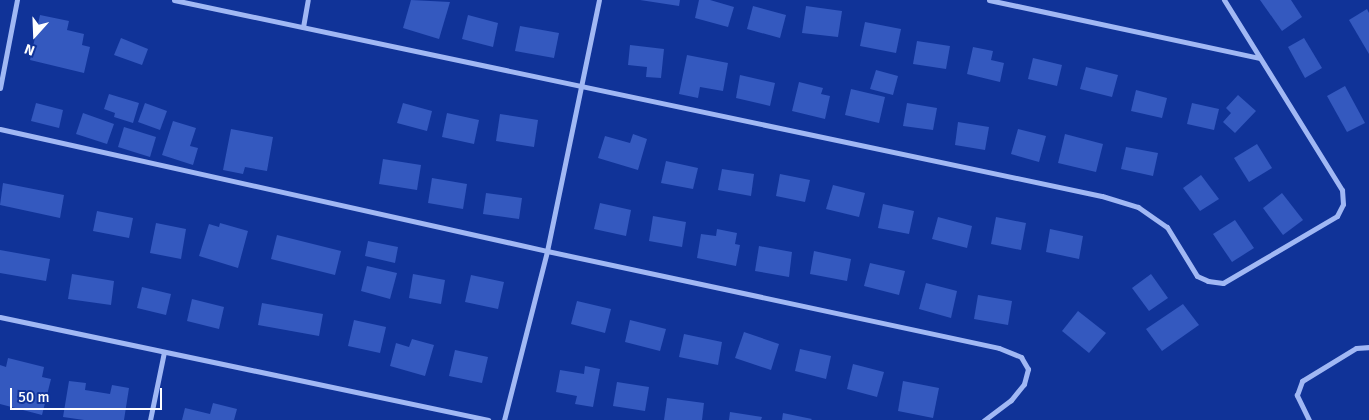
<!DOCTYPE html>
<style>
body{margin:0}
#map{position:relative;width:1369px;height:420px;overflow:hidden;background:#103398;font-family:Signika,sans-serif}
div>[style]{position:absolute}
.building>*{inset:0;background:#3459bf}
.street>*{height:5px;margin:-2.5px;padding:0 2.5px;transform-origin:2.5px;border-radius:2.5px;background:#a1b8f4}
span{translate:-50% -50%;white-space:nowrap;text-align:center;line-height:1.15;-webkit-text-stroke:4px #103398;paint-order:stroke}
.north{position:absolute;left:10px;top:10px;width:50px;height:50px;-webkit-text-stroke:4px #103398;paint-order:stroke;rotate:200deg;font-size:14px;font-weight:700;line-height:20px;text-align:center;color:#fff}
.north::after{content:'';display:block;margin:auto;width:18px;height:22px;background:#fff;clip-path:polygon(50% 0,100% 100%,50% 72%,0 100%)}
.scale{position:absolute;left:10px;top:388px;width:152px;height:22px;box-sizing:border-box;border:2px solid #fff;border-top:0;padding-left:6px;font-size:15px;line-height:18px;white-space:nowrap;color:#fff;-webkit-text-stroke:4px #103398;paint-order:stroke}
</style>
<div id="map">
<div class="building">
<div style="clip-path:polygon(411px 0,450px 2px,439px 39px,403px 28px)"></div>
<div style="clip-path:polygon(640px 0,680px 0,679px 6px)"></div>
<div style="clip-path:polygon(699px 0,710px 0,734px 7px,728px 27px,695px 18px)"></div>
<div style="clip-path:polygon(1260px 0,1291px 0,1302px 17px,1282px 31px)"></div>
<div style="clip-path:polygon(753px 6px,786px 15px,780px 38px,747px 29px)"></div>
<div style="clip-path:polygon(806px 6px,842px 11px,838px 37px,802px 33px)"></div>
<div style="clip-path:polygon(1367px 9px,1369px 13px,1369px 54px,1349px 20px)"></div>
<div style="clip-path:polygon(40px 15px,69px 21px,67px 30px,84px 34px,82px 45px,90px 47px,84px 73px,30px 60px)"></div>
<div style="clip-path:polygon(468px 15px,498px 23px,493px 47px,462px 39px)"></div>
<div style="clip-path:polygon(865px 22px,901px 29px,896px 53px,860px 46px)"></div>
<div style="clip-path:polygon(520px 26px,559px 33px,554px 58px,515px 51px)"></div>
<div style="clip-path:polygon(121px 38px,148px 49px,142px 65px,114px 55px)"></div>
<div style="clip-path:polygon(1304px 38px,1322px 68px,1305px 78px,1288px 47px)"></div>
<div style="clip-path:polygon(917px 41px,950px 46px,946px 69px,913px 64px)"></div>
<div style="clip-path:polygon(630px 45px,664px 49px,661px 78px,646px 77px,647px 67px,628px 65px)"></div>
<div style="clip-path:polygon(973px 47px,993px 51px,991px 60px,1004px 63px,1000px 82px,967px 74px)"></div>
<div style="clip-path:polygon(687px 55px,728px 63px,723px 91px,700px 87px,698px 98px,679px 94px)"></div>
<div style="clip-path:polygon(1033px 58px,1062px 65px,1057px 86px,1028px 79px)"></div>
<div style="clip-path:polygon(1086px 67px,1118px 75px,1112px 97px,1080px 89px)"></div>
<div style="clip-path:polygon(876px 70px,898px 76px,893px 95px,870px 89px)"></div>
<div style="clip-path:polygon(740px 75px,775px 83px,770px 106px,736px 98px)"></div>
<div style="clip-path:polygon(799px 82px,823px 88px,821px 94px,830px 96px,825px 119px,792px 111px)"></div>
<div style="clip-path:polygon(1345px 86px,1365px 123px,1347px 132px,1327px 96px)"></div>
<div style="clip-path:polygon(851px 89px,885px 97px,879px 123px,845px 115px)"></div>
<div style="clip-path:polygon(1136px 90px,1167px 98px,1162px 118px,1131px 111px)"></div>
<div style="clip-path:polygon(109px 94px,139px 103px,133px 123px,114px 117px,115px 113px,104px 109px)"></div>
<div style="clip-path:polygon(1238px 95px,1256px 111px,1235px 133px,1223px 122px,1231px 113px,1226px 108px)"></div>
<div style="clip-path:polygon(36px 103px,63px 110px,59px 128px,31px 121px)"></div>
<div style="clip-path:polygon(145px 103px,167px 111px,160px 130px,138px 122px)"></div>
<div style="clip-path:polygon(403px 103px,432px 111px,427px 131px,397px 123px)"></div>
<div style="clip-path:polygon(907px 103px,937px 108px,933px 130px,903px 126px)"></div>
<div style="clip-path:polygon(1192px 103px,1219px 109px,1214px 130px,1187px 124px)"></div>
<div style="clip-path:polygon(83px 113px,114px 124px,107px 144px,76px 134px)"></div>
<div style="clip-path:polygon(447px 113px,479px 120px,474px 144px,442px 137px)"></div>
<div style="clip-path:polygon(500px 114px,538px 120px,534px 147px,496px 141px)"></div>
<div style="clip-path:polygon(173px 121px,196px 128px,190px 146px,198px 148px,193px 165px,162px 155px)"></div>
<div style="clip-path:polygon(958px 122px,989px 127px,985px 150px,955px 145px)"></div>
<div style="clip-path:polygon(124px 127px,156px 137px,150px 157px,118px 147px)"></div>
<div style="clip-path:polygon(231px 129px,273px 137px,267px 171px,245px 167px,243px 174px,223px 170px)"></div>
<div style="clip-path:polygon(1018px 129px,1046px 136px,1039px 162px,1011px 154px)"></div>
<div style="clip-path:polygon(633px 134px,647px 139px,638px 170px,598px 158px,605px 136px,630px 143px)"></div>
<div style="clip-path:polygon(1065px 134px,1103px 144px,1096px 172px,1058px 163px)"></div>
<div style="clip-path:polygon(1257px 144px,1272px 168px,1249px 182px,1234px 158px)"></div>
<div style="clip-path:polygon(1126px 147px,1158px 153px,1153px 176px,1121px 169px)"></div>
<div style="clip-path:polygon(383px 159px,421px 165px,417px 190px,379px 184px)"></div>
<div style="clip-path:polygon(666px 161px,698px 168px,693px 189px,661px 183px)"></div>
<div style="clip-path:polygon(722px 169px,754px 174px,751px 196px,718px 190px)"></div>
<div style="clip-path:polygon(780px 174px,810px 180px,805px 202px,776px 196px)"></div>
<div style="clip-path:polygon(1201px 175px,1219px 199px,1200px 211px,1183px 188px)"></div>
<div style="clip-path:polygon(432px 178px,467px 184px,463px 209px,428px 203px)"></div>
<div style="clip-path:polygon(3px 183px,64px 195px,60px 218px,0 205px)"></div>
<div style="clip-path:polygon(833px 185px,865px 193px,859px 217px,826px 209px)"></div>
<div style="clip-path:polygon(486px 193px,522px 198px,519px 219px,483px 214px)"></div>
<div style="clip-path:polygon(1282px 193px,1303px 220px,1283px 235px,1263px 208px)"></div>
<div style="clip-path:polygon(600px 203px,631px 210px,626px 236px,594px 229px)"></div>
<div style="clip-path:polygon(883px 204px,914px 211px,909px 234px,878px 228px)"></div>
<div style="clip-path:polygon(97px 211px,133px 218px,129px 238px,93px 231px)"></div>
<div style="clip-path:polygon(653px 216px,686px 222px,682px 247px,649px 241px)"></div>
<div style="clip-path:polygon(938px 217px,972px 226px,967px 248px,932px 239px)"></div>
<div style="clip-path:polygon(996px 217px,1026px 223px,1021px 250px,991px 244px)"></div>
<div style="clip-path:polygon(1235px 220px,1254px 248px,1232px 262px,1213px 234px)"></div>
<div style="clip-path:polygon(156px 223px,186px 229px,181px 259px,150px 253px)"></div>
<div style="clip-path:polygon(220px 223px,248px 231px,238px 268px,199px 256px,209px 224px,219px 227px)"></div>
<div style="clip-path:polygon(717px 229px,737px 233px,735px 244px,740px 245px,736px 266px,697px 258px,701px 234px,716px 236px)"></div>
<div style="clip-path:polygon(1050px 229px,1083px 236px,1079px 259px,1046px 252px)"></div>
<div style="clip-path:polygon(277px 235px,341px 251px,335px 275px,271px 259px)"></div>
<div style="clip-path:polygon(368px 241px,398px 247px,395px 263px,365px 256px)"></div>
<div style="clip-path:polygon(759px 246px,792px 252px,789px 277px,755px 271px)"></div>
<div style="clip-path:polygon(0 250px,50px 259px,46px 281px,0 273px)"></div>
<div style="clip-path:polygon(814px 251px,851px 259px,847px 281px,810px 274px)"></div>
<div style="clip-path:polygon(870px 263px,905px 271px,899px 295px,864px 286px)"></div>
<div style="clip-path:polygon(367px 266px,397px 273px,390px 299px,361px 291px)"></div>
<div style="clip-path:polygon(72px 274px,114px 281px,111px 305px,68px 299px)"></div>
<div style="clip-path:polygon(413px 274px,445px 280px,441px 304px,409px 298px)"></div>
<div style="clip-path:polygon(1151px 274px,1168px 298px,1149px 311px,1132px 288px)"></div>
<div style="clip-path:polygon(471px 275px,504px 282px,498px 309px,465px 302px)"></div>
<div style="clip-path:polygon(926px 283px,957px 291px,951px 318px,919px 309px)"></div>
<div style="clip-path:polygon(142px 287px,171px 294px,166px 315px,137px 308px)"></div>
<div style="clip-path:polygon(978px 295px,1012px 301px,1008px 325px,974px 319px)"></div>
<div style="clip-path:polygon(192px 299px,224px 307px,219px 329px,187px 321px)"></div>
<div style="clip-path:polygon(577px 301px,611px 309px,605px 333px,571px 324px)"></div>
<div style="clip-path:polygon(262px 303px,323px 314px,319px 336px,258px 325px)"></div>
<div style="clip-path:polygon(1183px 304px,1199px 325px,1162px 351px,1146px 329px)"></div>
<div style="clip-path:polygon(1078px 311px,1106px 333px,1089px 353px,1062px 331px)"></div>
<div style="clip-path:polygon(354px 320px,386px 327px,380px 353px,348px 346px)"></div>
<div style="clip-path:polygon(630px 320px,666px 329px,660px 351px,625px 342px)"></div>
<div style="clip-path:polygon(744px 332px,779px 344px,771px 370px,735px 358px)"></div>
<div style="clip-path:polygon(684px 334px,722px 342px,718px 365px,679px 357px)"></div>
<div style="clip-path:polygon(412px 339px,434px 345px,425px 376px,390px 366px,396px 343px,409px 347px)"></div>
<div style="clip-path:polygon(800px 349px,831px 356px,826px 379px,795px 371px)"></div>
<div style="clip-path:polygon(455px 350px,488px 357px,482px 383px,449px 376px)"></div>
<div style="clip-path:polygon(8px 358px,44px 367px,42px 377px,51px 379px,42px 415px,0 404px,0 365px,6px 367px)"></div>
<div style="clip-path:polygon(853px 364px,884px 372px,877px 397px,847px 389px)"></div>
<div style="clip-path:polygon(585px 366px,600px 369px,593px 407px,575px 404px,577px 396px,556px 392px,560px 370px,584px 374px)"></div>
<div style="clip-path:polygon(69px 381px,86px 383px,85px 390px,110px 394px,112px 385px,129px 388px,124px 420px,84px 420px,63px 417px)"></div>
<div style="clip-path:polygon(903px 381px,939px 388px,933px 418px,898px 411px)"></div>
<div style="clip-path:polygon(617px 382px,649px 387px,645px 411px,613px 406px)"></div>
<div style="clip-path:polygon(667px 398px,704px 403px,702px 420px,664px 420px)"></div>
<div style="clip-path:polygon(213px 403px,237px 409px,234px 420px,182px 420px,185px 408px,210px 414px)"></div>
<div style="clip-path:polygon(730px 412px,762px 417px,761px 420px,729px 420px)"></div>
<div style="clip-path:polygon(783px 413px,812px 419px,811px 420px,782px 420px)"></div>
</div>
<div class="street">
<div style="left:174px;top:0;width:948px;rotate:11.93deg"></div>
<div style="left:1102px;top:196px;width:38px;rotate:17deg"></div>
<div style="left:1138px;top:207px;width:35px;rotate:35deg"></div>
<div style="left:1167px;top:227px;width:57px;rotate:58.5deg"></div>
<div style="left:1197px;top:276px;width:12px;rotate:24deg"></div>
<div style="left:1208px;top:281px;width:15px;rotate:8deg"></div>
<div style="left:1223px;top:283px;width:132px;rotate:-30.4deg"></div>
<div style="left:1337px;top:216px;width:13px;rotate:-63deg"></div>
<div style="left:1343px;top:204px;width:14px;rotate:-94deg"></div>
<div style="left:1342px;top:190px;width:224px;rotate:-121.8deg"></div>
<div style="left:989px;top:0;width:276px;rotate:12.1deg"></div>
<div style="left:303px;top:27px;width:27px;rotate:-80deg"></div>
<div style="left:0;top:88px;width:90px;rotate:-79.1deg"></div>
<div style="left:0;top:129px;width:560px;rotate:12.57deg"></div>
<div style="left:547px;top:251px;width:462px;rotate:12.1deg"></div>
<div style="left:999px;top:348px;width:24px;rotate:22deg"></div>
<div style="left:1021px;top:357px;width:14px;rotate:60deg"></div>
<div style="left:1028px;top:369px;width:16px;rotate:105deg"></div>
<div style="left:1024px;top:384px;width:21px;rotate:129deg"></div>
<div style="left:1011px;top:400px;width:34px;rotate:143deg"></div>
<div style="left:0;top:317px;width:499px;rotate:11.9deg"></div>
<div style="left:150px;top:420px;width:69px;rotate:-78.4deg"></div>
<div style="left:504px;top:420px;width:174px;rotate:-75.7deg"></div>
<div style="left:547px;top:251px;width:256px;rotate:-78.3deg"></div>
<div style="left:1309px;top:420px;width:28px;rotate:-116deg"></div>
<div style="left:1297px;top:395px;width:15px;rotate:-70deg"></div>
<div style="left:1302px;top:381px;width:63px;rotate:-31.4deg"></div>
<div style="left:1356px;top:348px;width:13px;rotate:-4deg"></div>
</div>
<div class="north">N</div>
<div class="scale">50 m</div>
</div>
